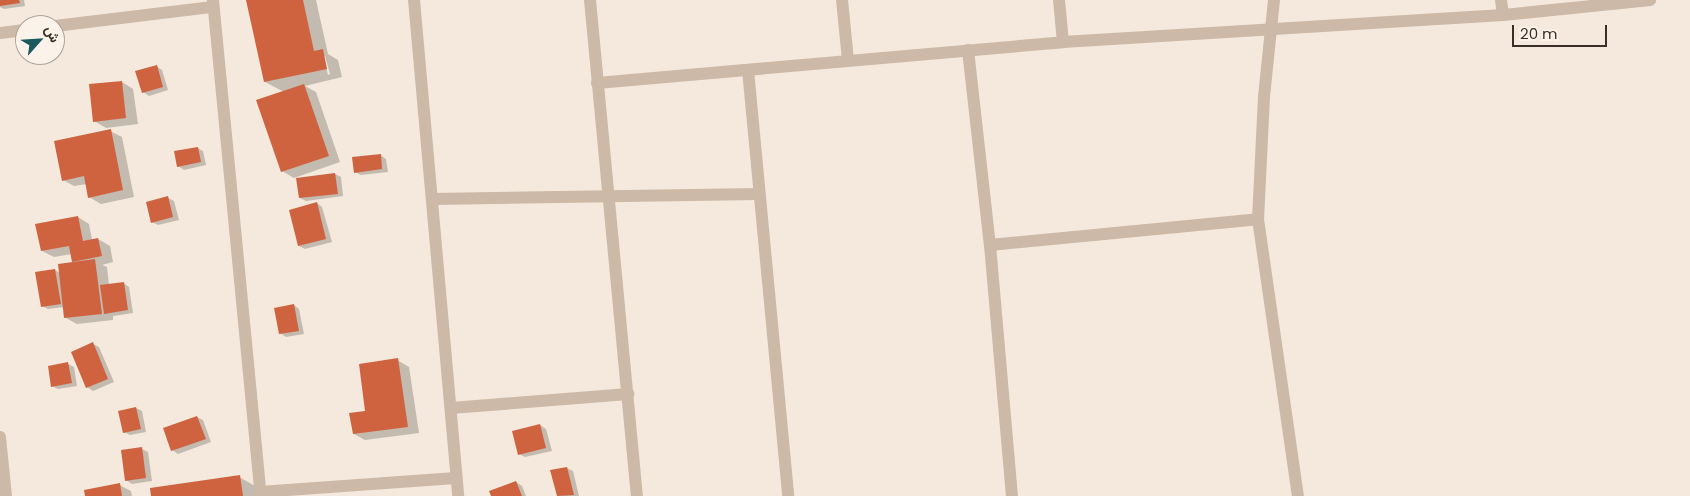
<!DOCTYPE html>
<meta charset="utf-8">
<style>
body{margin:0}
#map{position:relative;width:1690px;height:496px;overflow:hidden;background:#f4e9dc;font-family:Poppins,Vazirmatn,sans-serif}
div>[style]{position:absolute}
.shadow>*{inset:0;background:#0003}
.building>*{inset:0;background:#cf633f}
.street>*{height:12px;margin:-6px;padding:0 6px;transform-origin:6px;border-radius:6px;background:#cdb9a7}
span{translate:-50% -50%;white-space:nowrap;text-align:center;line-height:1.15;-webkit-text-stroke:4px #fbf3e9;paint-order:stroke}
.north{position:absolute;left:15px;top:15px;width:50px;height:50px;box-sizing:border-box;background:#fbf3e9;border:1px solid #ada49c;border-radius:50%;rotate:64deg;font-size:14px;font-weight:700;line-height:20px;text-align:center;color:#392e28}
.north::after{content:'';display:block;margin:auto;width:18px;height:22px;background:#1a595e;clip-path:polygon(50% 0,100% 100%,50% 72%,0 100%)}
.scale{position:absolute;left:1512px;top:25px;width:95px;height:22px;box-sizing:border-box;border:2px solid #392e28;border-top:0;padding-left:6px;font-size:15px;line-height:18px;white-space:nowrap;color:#392e28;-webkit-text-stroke:4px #fbf3e9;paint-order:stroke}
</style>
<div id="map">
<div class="shadow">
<div style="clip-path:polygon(0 0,24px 0,25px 6px,4px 9px,0 7px)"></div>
<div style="clip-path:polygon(evenodd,247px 0,316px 0,328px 54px,338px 60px,342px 77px,305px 86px,316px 92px,340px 162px,294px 178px,282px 171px,284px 92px,265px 82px,247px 0,323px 56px,325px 56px,330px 74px,328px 75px,323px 56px)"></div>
<div style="clip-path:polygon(156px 66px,162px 70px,168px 90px,149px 96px,143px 92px)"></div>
<div style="clip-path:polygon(122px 82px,133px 89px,138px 124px,106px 128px,94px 121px)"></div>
<div style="clip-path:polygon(110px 131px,122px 137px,134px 197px,101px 204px,89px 197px,87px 184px,74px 186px,63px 180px)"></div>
<div style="clip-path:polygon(197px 148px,203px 151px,206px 165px,184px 170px,178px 166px)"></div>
<div style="clip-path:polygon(380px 155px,386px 159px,388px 172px,361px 175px,355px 172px)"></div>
<div style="clip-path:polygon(335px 174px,341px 177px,343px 196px,306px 201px,300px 198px)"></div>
<div style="clip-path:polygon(168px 198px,174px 201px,179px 220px,158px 225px,152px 222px)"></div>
<div style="clip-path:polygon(317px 203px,322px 207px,332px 242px,305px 249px,299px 246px)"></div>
<div style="clip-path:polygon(78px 217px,89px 224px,92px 240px,98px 239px,110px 246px,113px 262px,102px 265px,107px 267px,109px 285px,123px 283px,129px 287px,133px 313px,113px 316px,113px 320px,77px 324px,66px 318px,64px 307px,48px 309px,42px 306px,55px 270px,60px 273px,74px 263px,72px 254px,54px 257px,42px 251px)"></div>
<div style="clip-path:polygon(294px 305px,299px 309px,304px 334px,286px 337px,280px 333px)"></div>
<div style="clip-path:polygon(93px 344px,99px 347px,114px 382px,93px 391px,87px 387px)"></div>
<div style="clip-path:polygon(397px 360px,409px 367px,419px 433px,365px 440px,354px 434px)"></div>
<div style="clip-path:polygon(68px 364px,74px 367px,77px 386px,58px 389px,52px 386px)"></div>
<div style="clip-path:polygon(136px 408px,142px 411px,146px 432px,130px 435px,124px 432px)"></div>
<div style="clip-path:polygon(197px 417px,203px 420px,211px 442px,178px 454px,172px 450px)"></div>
<div style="clip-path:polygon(540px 425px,546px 429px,552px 451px,525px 457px,519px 454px)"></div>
<div style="clip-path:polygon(142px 449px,148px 452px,152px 481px,132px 484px,126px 480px)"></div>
<div style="clip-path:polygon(567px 468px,573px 471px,579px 496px,558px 496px,552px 471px)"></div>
<div style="clip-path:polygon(239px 477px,255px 486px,257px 496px,152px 496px)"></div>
<div style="clip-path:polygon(516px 482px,522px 486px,526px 496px,492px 496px)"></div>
<div style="clip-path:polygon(119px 485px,131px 491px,132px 496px,86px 496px)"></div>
</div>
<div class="building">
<div style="clip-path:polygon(0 0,19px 0,20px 3px,0 6px)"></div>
<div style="clip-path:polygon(246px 0,303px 0,314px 51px,323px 49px,327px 69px,264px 82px)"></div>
<div style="clip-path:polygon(157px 65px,163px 87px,142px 93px,135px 71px)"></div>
<div style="clip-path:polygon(122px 81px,126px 118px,93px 122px,89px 84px)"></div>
<div style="clip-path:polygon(304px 84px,329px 156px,281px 172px,256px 100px)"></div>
<div style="clip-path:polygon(111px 129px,123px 190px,88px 198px,84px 176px,62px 181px,54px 141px)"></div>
<div style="clip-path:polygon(198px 147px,201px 162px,177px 167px,174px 151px)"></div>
<div style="clip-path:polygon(381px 154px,382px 169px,354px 173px,352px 157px)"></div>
<div style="clip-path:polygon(335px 173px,338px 194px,299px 198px,296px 178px)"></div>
<div style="clip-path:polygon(168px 196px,173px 217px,151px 223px,146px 202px)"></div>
<div style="clip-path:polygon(317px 202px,326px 239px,298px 246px,289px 210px)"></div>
<div style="clip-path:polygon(78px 216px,83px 241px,98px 238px,102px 256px,72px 262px,69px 246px,41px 251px,35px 224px)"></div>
<div style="clip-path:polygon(95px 259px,102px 314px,64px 318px,58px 264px)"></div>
<div style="clip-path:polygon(55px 269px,61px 304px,41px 307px,35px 272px)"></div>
<div style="clip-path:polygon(124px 282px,128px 310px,104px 314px,100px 285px)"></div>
<div style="clip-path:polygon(294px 304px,299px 331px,279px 334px,274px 308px)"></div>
<div style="clip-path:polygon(93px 342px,108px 379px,86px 388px,71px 352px)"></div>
<div style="clip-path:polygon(398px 358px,408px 427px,353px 434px,349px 413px,365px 411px,359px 364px)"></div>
<div style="clip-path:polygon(68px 362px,72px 383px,51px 387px,48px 366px)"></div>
<div style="clip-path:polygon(136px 407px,141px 429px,123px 433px,118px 411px)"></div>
<div style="clip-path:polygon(197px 416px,206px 439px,171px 451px,163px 428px)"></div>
<div style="clip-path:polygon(540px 424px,546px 448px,518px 455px,512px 431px)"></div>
<div style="clip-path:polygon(142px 447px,146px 478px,125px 481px,121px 450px)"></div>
<div style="clip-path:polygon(567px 467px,574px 495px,557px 496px,550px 470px)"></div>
<div style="clip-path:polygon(240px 475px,243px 496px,151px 496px,150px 488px)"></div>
<div style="clip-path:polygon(516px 481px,522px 496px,491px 496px,489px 491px)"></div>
<div style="clip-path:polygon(120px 483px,122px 496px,85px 496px,84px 490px)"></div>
</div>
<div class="street">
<div style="left:213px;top:0;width:498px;rotate:84.5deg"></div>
<div style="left:414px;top:0;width:498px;rotate:84.9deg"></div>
<div style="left:590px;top:0;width:498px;rotate:84.6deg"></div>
<div style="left:842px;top:0;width:60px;rotate:84.3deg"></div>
<div style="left:1059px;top:0;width:42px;rotate:84.6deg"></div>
<div style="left:1274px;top:0;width:98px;rotate:95.9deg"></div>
<div style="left:1264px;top:97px;width:122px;rotate:92.8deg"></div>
<div style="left:1258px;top:219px;width:280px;rotate:81.8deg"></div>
<div style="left:1501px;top:0;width:15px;rotate:82deg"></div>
<div style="left:55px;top:26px;width:159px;rotate:-6.9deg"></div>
<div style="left:0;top:33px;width:25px;rotate:-7deg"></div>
<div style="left:968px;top:50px;width:196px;rotate:83.6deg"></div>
<div style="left:990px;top:245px;width:252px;rotate:85deg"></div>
<div style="left:748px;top:70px;width:428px;rotate:84.6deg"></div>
<div style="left:597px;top:83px;width:468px;rotate:-5deg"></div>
<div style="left:1063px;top:42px;width:441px;rotate:-3.5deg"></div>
<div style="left:1503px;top:15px;width:148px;rotate:-5.8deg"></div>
<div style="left:433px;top:199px;width:326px;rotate:-0.9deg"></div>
<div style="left:990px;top:245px;width:269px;rotate:-5.5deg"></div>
<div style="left:451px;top:408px;width:178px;rotate:-4.5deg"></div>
<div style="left:0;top:437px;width:59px;rotate:84.2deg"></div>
<div style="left:260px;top:492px;width:196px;rotate:-4.1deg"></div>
</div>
<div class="north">ش</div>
<div class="scale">20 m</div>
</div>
